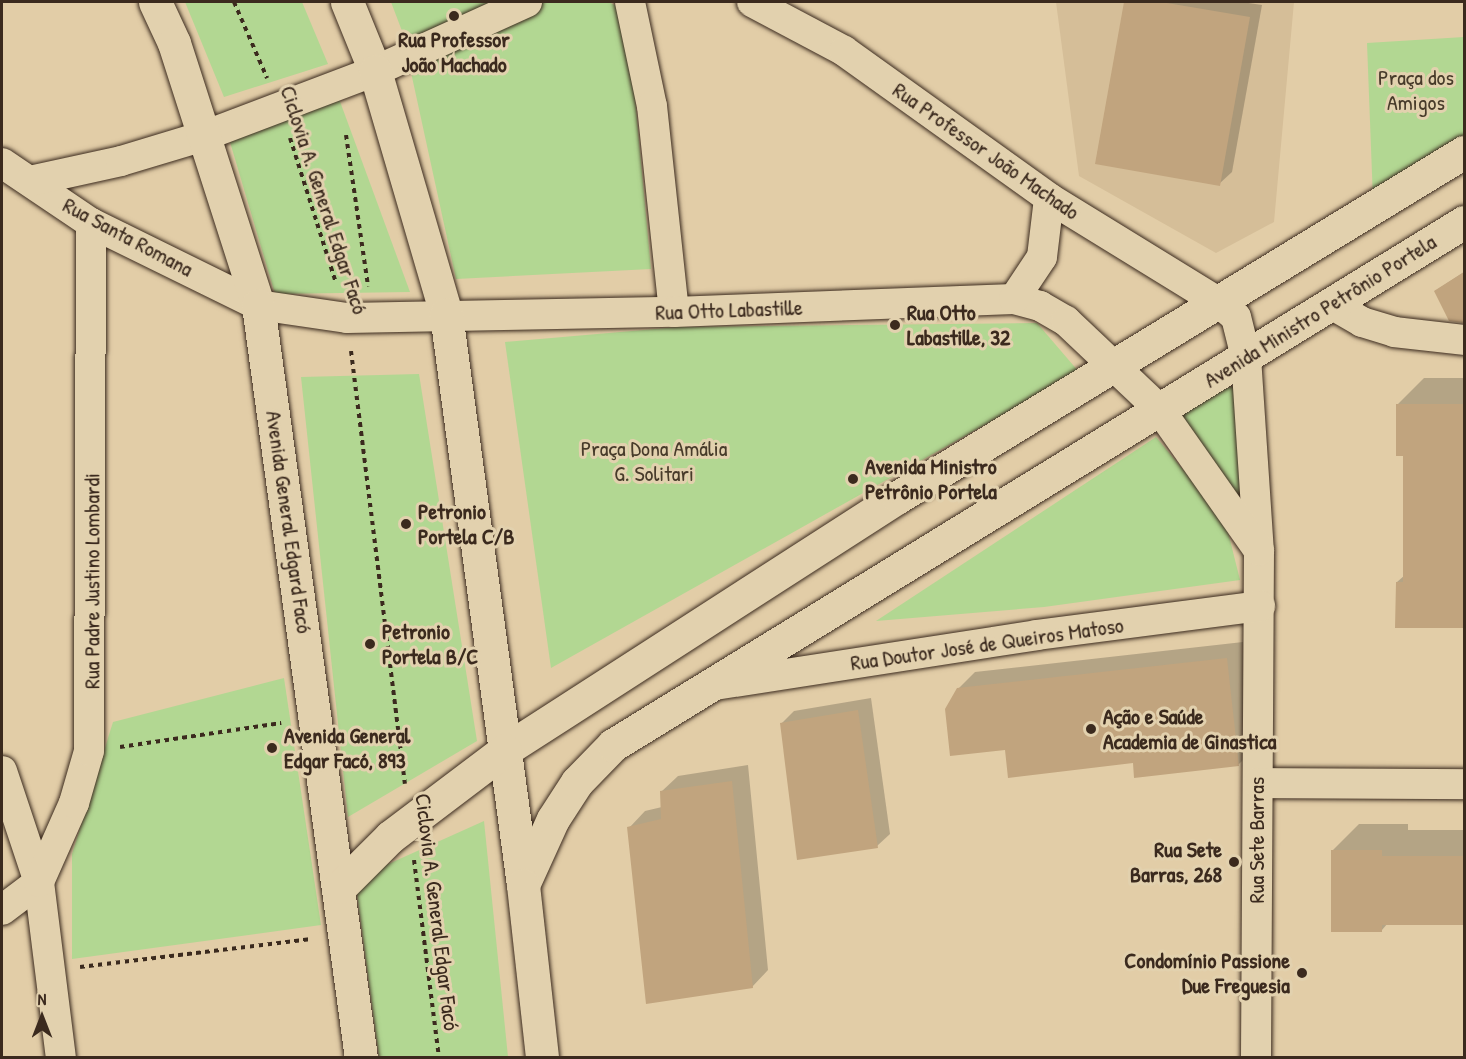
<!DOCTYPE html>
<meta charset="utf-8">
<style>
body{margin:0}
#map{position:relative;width:1466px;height:1059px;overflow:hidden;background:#e2cda7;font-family:"Patrick Hand",sans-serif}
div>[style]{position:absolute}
.built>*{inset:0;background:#d5be98}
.green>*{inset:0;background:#b2d792}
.shadow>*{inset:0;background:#0003}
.building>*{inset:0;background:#c1a47e}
.path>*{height:4px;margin-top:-2px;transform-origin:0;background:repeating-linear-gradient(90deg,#3b2a1e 0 4.5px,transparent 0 9px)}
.roads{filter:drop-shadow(0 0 2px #3b2a1e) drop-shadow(0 0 2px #3b2a1e)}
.street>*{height:30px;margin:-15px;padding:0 15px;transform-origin:15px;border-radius:15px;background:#e2d1ae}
.secondary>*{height:33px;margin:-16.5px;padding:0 16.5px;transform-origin:16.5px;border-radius:16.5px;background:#e2d1ae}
.primary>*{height:33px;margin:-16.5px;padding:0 16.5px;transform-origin:16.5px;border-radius:16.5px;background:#e2d1ae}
.dots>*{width:16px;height:16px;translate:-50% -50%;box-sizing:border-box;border:3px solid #e2d1ae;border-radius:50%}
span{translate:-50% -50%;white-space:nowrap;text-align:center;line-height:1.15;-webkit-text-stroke:6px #e2d1ae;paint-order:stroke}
.poi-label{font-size:22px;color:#3b2a1e;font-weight:700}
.left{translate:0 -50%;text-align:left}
.right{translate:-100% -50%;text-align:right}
.park-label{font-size:22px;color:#473b2a}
.street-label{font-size:22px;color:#3b2a1e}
.frame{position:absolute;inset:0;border:3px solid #3b2a1e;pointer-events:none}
.north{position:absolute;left:12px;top:987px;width:60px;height:60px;-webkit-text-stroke:4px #e2d1ae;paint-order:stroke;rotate:0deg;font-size:16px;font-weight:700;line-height:24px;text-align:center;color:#3b2a1e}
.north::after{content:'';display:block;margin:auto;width:21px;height:27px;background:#3b2a1e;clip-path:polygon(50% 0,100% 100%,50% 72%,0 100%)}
</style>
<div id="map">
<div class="built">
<div style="clip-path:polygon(1056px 2px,1294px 2px,1274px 222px,1216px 253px,1079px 176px)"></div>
</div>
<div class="green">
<div style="clip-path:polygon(185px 2px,302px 2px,328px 64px,224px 97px)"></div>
<div style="clip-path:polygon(391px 2px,609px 2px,627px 12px,651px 269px,456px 279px,402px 31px)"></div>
<div style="clip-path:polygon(1464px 37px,1464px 143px,1373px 200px,1367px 43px)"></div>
<div style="clip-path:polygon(338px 96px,410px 292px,275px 294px,227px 132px)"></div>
<div style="clip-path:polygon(1037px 323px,1079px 372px,551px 668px,505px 342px,678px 327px)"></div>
<div style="clip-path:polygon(419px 374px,477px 741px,348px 817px,301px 377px)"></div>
<div style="clip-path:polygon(1239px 383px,1245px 510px,1176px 411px)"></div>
<div style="clip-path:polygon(1156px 437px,1225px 520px,1240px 580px,1044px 607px,876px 621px)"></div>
<div style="clip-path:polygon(284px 678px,321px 925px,72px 959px,72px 854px,113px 722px)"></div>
<div style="clip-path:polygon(484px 821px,508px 1057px,379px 1057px,355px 879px)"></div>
</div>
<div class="shadow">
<div style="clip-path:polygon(1125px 2px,1242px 2px,1262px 5px,1232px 172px,1219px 184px,1096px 162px)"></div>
<div style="clip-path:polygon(1464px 272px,1464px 318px,1450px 319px,1435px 291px)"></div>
<div style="clip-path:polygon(1424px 378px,1464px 378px,1464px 627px,1397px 627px,1397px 582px,1405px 575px,1405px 454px,1397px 405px)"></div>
<div style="clip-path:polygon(1243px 642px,1255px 748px,1239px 764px,1136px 776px,1134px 762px,1006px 748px,958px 689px,975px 672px)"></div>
<div style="clip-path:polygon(871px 698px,890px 834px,877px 846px,781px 724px,794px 711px)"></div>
<div style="clip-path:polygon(748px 765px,768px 970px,752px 987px,629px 828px,645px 811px,662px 807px,661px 792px,678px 776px)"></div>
<div style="clip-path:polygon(1359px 824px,1408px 824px,1408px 830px,1464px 830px,1464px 923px,1388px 923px,1382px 930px,1333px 850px)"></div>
</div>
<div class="building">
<div style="clip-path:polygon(1124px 2px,1161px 2px,1250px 17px,1220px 186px,1095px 164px)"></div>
<div style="clip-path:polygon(1464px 272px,1464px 323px,1449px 321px,1434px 291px)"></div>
<div style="clip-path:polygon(1396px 404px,1464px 404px,1464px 628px,1395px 628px,1396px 582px,1403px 582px,1403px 456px,1396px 456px)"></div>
<div style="clip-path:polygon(1227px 658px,1239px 766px,1134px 778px,1133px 763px,1008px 778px,1005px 750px,950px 756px,945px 709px,957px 688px)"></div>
<div style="clip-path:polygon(858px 710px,878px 848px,797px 860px,780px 723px)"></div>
<div style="clip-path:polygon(732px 781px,753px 988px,646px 1004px,627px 827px,661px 819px,660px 791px)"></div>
<div style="clip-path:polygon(1331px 850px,1382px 850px,1382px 856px,1464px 856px,1464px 925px,1382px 925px,1382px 932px,1331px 932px)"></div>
</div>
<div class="path">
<div style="left:234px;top:2px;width:83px;rotate:66.5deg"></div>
<div style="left:346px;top:135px;width:153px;rotate:81.7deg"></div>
<div style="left:290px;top:138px;width:152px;rotate:72.4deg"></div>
<div style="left:351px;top:351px;width:436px;rotate:82.9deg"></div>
<div style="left:120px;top:747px;width:163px;rotate:-8.5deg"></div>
<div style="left:414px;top:860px;width:200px;rotate:82.8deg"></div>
<div style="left:80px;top:967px;width:233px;rotate:-6.9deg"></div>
</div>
<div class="roads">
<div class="street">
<div style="left:630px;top:2px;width:106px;rotate:78.1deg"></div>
<div style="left:652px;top:106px;width:207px;rotate:83.9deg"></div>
<div style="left:752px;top:2px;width:104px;rotate:28deg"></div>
<div style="left:844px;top:51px;width:252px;rotate:35.6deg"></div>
<div style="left:1049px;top:198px;width:198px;rotate:31.6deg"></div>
<div style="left:1218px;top:302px;width:23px;rotate:40deg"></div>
<div style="left:1236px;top:317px;width:41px;rotate:76deg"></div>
<div style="left:1246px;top:357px;width:194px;rotate:86.2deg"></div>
<div style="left:1259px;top:551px;width:507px;rotate:90.34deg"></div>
<div style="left:2px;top:163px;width:107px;rotate:34deg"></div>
<div style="left:91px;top:223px;width:186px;rotate:26.2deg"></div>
<div style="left:258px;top:305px;width:90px;rotate:8.3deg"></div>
<div style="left:347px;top:318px;width:327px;rotate:-1.1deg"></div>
<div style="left:674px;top:312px;width:340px;rotate:-2.2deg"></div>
<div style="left:1014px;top:299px;width:27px;rotate:15deg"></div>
<div style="left:1040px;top:306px;width:30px;rotate:30deg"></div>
<div style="left:1066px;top:321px;width:129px;rotate:43.4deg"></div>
<div style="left:1160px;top:410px;width:172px;rotate:54.9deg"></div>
<div style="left:30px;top:181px;width:93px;rotate:-12.4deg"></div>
<div style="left:121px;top:161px;width:87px;rotate:-16.8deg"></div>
<div style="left:204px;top:136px;width:183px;rotate:-20.8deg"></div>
<div style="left:375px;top:71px;width:167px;rotate:-24.4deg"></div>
<div style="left:1014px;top:299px;width:50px;rotate:-56.3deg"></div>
<div style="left:1042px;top:257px;width:59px;rotate:-83.2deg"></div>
<div style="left:1331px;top:304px;width:36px;rotate:30deg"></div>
<div style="left:1362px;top:322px;width:34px;rotate:17deg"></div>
<div style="left:1394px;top:332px;width:70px;rotate:6.5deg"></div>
<div style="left:715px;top:685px;width:326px;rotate:-8.8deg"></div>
<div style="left:1037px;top:635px;width:225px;rotate:-7.4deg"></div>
<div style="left:2px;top:771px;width:117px;rotate:71.6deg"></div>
<div style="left:39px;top:882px;width:177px;rotate:82.9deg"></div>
<div style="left:1258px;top:783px;width:206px;rotate:0.3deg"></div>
<div style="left:2px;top:910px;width:46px;rotate:-37.1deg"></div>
<div style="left:39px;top:882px;width:86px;rotate:-66.1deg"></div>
<div style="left:74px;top:803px;width:54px;rotate:-73.9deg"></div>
<div style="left:89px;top:751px;width:528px;rotate:-89.78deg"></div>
</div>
<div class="secondary">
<div style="left:505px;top:750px;width:467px;rotate:-32.8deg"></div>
<div style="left:898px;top:497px;width:663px;rotate:-31.36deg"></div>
<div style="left:523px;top:885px;width:72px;rotate:-65.6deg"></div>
<div style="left:553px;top:819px;width:44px;rotate:-57deg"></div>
<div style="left:577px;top:782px;width:52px;rotate:-45.8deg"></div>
<div style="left:613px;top:745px;width:999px;rotate:-31.57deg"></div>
</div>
<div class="primary">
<div style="left:155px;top:2px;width:45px;rotate:65.1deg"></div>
<div style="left:174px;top:43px;width:275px;rotate:72.2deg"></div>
<div style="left:258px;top:305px;width:760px;rotate:82.21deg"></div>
<div style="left:347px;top:2px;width:74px;rotate:67.9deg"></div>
<div style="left:375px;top:71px;width:253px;rotate:73.7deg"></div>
<div style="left:446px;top:314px;width:576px;rotate:82.32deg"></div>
<div style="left:523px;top:885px;width:174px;rotate:83.7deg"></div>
<div style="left:340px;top:887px;width:71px;rotate:-45deg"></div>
<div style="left:390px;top:837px;width:144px;rotate:-37.1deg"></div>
</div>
</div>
<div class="dots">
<div style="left:454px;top:16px;background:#3b2a1e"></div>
<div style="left:895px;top:325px;background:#3b2a1e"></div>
<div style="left:853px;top:479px;background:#3b2a1e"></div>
<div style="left:406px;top:524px;background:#3b2a1e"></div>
<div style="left:370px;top:644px;background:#3b2a1e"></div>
<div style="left:1091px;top:729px;background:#3b2a1e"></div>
<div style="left:272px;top:748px;background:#3b2a1e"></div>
<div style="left:1234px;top:862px;background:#3b2a1e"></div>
<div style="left:1302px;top:973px;background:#3b2a1e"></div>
</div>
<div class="poi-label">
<span style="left:454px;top:52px">Rua Professor<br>João Machado</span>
<span class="left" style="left:907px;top:325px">Rua Otto<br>Labastille, 32</span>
<span class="left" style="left:865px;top:479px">Avenida Ministro<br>Petrônio Portela</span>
<span class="left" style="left:418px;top:524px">Petronio<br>Portela C/B</span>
<span class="left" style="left:382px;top:644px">Petronio<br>Portela B/C</span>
<span class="left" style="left:1103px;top:729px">Ação e Saúde<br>Academia de Ginastica</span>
<span class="left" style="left:284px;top:748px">Avenida General<br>Edgar Facó, 893</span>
<span class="right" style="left:1222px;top:862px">Rua Sete<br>Barras, 268</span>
<span class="right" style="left:1290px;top:973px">Condomínio Passione<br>Due Freguesia</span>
</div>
<div class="park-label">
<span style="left:1416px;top:90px">Praça dos<br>Amigos</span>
<span style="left:654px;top:461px">Praça Dona Amália<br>G. Solitari</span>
</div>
<div class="street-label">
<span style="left:986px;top:151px;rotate:35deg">Rua Professor João Machado</span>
<span style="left:324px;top:200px;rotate:72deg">Ciclovia A. General Edgar Facó</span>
<span style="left:128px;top:237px;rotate:28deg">Rua Santa Romana</span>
<span style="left:729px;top:310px;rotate:-2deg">Rua Otto Labastille</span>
<span style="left:1320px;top:311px;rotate:-32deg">Avenida Ministro Petrônio Portela</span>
<span style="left:289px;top:522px;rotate:82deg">Avenida General Edgard Facó</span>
<span style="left:92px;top:581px;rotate:-90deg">Rua Padre Justino Lombardi</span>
<span style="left:987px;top:644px;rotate:-8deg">Rua Doutor José de Queiros Matoso</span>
<span style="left:1257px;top:840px;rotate:-90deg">Rua Sete Barras</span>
<span style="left:437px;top:912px;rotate:83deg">Ciclovia A. General Edgar Facó</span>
</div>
<div class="frame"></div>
<div class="north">N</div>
</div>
